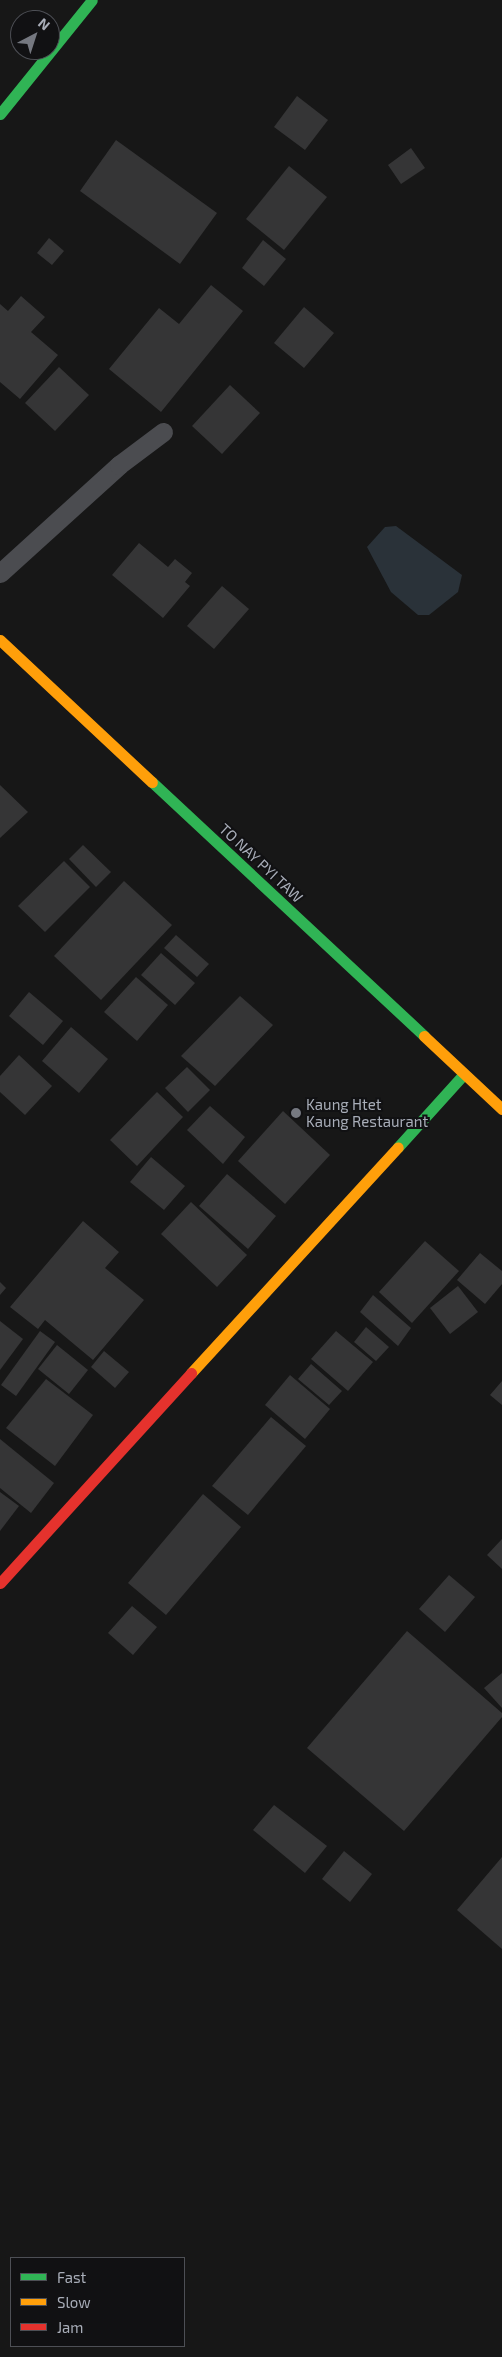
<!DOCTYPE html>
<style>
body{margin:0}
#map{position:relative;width:502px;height:2357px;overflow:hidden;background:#171717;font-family:"Exo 2",sans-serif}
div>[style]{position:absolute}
.water>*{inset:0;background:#2a3239}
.building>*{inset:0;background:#353536}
.lane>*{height:19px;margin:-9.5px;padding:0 9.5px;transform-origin:9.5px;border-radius:9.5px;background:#4b4c50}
.fast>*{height:11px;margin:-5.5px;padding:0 5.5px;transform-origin:5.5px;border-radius:5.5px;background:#30b455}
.slow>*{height:11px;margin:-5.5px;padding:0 5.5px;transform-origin:5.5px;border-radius:5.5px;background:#ff9f0a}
.jam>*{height:11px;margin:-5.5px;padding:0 5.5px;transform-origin:5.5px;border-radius:5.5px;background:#e5322d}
.dots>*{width:14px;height:14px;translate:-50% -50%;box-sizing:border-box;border:2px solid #111113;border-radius:50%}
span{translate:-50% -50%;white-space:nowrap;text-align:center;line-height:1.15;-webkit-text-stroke:4px #111113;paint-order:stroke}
.street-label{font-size:15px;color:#a8adb8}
.poi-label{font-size:15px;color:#a8adb8}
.left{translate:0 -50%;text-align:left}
.legend{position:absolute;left:10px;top:2257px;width:175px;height:90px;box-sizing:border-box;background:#111113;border:1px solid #4d4f55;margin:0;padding:6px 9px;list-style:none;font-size:15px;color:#a8adb8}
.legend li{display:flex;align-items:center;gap:10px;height:25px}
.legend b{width:25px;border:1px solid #4d4f55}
.north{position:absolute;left:10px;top:10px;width:50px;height:50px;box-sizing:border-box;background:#111113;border:1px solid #4d4f55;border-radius:50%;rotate:40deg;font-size:14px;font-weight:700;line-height:20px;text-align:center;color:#a8adb8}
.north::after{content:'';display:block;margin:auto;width:18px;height:22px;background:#757880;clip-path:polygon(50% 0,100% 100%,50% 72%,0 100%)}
</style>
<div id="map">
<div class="water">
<div style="clip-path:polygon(396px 526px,462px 575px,458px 592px,429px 615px,418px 615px,391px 592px,367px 547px,385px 527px)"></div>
</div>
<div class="building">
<div style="clip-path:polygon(297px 96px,328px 120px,305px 150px,274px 127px)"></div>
<div style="clip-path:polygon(116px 140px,217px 213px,180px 264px,80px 191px)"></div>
<div style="clip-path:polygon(411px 148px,425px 168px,401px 184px,388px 165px)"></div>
<div style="clip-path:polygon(289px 166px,327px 197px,284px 250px,246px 219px)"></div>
<div style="clip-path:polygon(49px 238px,64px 251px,52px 265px,37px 253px)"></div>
<div style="clip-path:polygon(263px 240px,286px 259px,264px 286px,242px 268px)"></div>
<div style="clip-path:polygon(211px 285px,243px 311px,161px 412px,109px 369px,159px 308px,179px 324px)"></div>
<div style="clip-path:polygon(21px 296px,45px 317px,31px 332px,58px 355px,20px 399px,0 382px,0 304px,8px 311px)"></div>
<div style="clip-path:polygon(304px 307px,334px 333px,304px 368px,274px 343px)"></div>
<div style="clip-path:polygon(59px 367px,89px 395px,55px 431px,25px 403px)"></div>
<div style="clip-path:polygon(230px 385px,260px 413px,222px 454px,192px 426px)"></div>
<div style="clip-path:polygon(139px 543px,168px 567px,175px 559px,192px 573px,185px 582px,190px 586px,163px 618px,112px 575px)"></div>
<div style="clip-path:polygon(222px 586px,249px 609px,214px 649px,187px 626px)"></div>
<div style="clip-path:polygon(0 785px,28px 812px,0 838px)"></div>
<div style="clip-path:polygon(83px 845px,111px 872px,96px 887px,69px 859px)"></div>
<div style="clip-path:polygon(64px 861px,90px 887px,45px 932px,18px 906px)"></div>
<div style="clip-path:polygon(124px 881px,172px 925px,101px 1000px,54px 956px)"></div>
<div style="clip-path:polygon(176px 935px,209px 964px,197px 977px,164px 948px)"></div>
<div style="clip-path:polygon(161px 953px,195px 983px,175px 1005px,141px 975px)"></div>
<div style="clip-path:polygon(136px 977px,168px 1005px,137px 1041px,104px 1012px)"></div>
<div style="clip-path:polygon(29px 992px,63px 1021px,43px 1045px,9px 1016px)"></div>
<div style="clip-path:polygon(240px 996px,273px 1025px,215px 1086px,181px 1056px)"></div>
<div style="clip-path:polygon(71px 1027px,108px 1059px,79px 1093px,42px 1061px)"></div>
<div style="clip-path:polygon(19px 1055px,52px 1086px,25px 1115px,0 1092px,0 1076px)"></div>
<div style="clip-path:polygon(187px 1067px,210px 1090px,188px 1112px,165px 1088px)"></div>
<div style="clip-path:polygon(157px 1092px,183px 1117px,137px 1166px,110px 1140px)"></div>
<div style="clip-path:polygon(210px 1106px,245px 1137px,223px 1164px,187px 1130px)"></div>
<div style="clip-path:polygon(283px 1111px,330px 1155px,285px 1204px,238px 1161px)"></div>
<div style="clip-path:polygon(151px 1157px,185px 1186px,164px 1210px,130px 1182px)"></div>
<div style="clip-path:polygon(227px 1174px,276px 1216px,248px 1249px,199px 1206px)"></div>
<div style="clip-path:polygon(191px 1202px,247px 1255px,217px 1287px,161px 1234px)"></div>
<div style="clip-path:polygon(83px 1221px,119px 1252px,105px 1268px,144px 1300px,93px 1360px,45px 1320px,38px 1329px,10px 1307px)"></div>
<div style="clip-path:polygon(425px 1241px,459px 1271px,412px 1323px,379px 1292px)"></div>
<div style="clip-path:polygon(480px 1253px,502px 1271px,502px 1284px,485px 1304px,457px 1280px)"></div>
<div style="clip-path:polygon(0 1282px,6px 1288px,0 1295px)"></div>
<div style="clip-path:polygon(458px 1286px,478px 1312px,450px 1334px,430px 1308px)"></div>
<div style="clip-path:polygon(373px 1295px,411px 1328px,398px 1346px,360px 1312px)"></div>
<div style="clip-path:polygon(0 1321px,23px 1339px,0 1370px)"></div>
<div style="clip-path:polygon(366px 1327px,389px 1347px,376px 1361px,354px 1342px)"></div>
<div style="clip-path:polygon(40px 1331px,55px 1342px,16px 1396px,1px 1385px)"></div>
<div style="clip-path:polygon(336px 1331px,373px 1362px,348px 1391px,311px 1359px)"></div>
<div style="clip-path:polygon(57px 1345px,88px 1370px,69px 1394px,38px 1369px)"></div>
<div style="clip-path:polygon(104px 1351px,129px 1372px,115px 1388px,91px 1367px)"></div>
<div style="clip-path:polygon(311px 1364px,342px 1391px,329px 1405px,298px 1379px)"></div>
<div style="clip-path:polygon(290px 1375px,330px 1409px,305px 1439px,265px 1405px)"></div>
<div style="clip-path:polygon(46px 1379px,93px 1415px,55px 1466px,6px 1428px)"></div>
<div style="clip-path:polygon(502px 1381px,502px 1405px,490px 1395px)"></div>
<div style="clip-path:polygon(271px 1417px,306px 1446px,248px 1515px,212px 1486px)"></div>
<div style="clip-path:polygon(0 1439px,54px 1483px,31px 1513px,0 1488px)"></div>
<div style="clip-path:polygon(0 1492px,19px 1506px,0 1531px)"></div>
<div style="clip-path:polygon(203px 1494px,241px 1527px,166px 1615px,128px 1583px)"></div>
<div style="clip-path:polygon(502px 1539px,502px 1569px,487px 1555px)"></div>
<div style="clip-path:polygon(449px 1575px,475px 1597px,445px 1632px,419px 1609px)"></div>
<div style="clip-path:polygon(132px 1606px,157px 1627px,133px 1655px,108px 1633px)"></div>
<div style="clip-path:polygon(407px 1631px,502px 1713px,502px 1717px,404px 1831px,307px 1748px)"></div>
<div style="clip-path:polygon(502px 1673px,502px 1708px,484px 1688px)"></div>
<div style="clip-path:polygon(274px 1805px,327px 1846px,305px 1873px,253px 1830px)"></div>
<div style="clip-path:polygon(344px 1851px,372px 1874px,350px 1902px,322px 1879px)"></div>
<div style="clip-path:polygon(502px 1857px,502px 1949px,457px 1910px)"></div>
</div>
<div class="lane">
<div style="left:0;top:573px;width:161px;rotate:-42.2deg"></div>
<div style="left:119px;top:465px;width:55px;rotate:-36.9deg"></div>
</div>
<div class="fast">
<div style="left:0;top:114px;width:146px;rotate:-51.1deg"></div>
<div style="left:152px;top:782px;width:372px;rotate:43deg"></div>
<div style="left:398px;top:1147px;width:98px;rotate:-47.9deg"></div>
</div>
<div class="slow">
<div style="left:0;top:640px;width:208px;rotate:43.1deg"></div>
<div style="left:424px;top:1036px;width:107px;rotate:43.1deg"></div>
<div style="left:191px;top:1373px;width:306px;rotate:-47.5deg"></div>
</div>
<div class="jam">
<div style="left:0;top:1583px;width:284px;rotate:-47.7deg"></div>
</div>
<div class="dots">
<div style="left:296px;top:1113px;background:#757880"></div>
</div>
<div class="street-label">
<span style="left:261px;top:863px;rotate:43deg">TO NAY PYI TAW</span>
</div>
<div class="poi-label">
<span class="left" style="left:306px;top:1113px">Kaung Htet<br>Kaung Restaurant</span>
</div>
<ul class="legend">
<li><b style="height:6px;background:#30b455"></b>Fast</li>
<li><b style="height:6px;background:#ff9f0a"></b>Slow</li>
<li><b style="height:6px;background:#e5322d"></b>Jam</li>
</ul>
<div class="north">N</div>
</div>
